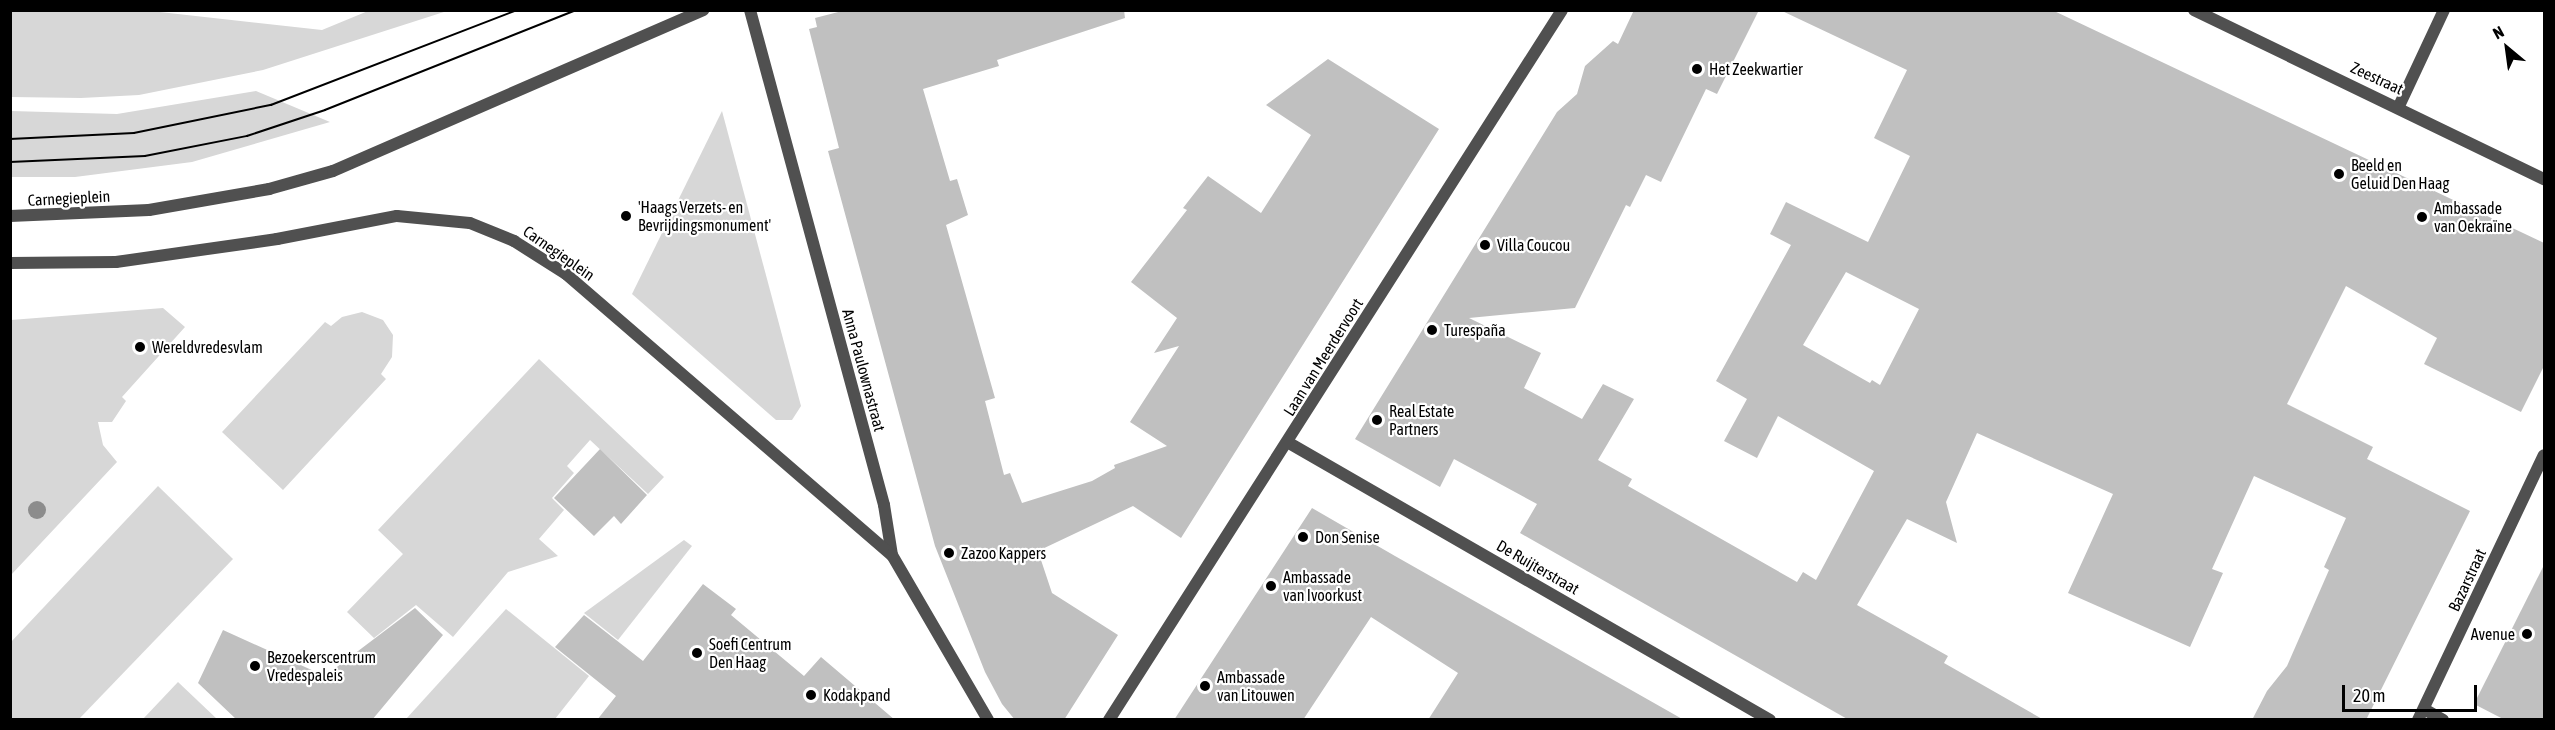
<!DOCTYPE html>
<meta charset="utf-8">
<style>
body{margin:0}
#map{position:relative;width:2555px;height:730px;overflow:hidden;background:#fff;font-family:"Asap Condensed",sans-serif}
div>[style]{position:absolute}
.green>*{inset:0;background:#d7d7d7}
.building>*{inset:0;background:#c0c0c0}
.service>*{height:12px;margin:-6px;padding:0 6px;transform-origin:6px;border-radius:6px;background:#505050}
.minor>*{height:12px;margin:-6px;padding:0 6px;transform-origin:6px;border-radius:6px;background:#505050}
.tertiary>*{height:12px;margin:-6px;padding:0 6px;transform-origin:6px;border-radius:6px;background:#505050}
.tram>*{height:1.5px;margin:-0.75px;padding:0 0.75px;transform-origin:0.75px;border-radius:0.75px;background:#000}
.trees>*{width:18px;height:18px;margin:-9px;border-radius:50%;background:#8c8c8c}
.dots>*{width:16px;height:16px;translate:-50% -50%;box-sizing:border-box;border:3px solid #fff;border-radius:50%}
span{translate:-50% -50%;white-space:nowrap;text-align:center;line-height:1.15;-webkit-text-stroke:4.5px #fff;paint-order:stroke}
.poi-label{font-size:16px;color:#000}
.left{translate:0 -50%;text-align:left}
.right{translate:-100% -50%;text-align:right}
.street-label{font-size:16px;color:#000}
.frame{position:absolute;inset:0;border:12px solid #000;pointer-events:none}
.north{position:absolute;left:2477px;top:18px;width:60px;height:60px;-webkit-text-stroke:4px #fff;paint-order:stroke;rotate:331deg;font-size:16px;font-weight:700;line-height:24px;text-align:center;color:#000}
.north::after{content:'';display:block;margin:auto;width:21px;height:27px;background:#000;clip-path:polygon(50% 0,100% 100%,50% 72%,0 100%)}
.scale{position:absolute;left:2342px;top:685px;width:135px;height:27px;box-sizing:border-box;border:3px solid #000;border-top:0;padding-left:8px;font-size:18px;line-height:21px;white-space:nowrap;color:#000;-webkit-text-stroke:4px #fff;paint-order:stroke}
</style>
<div id="map">
<div class="green">
<div style="clip-path:polygon(10px 11px,151px 11px,322px 30px,368px 11px,447px 11px,263px 70px,139px 95px,81px 98px,11px 97px)"></div>
<div style="clip-path:polygon(256px 91px,330px 122px,192px 162px,75px 177px,11px 177px,11px 111px,117px 114px)"></div>
<div style="clip-path:polygon(722px 111px,801px 406px,792px 420px,776px 420px,632px 294px)"></div>
<div style="clip-path:polygon(163px 308px,185px 327px,122px 397px,126px 401px,112px 422px,98px 422px,103px 445px,117px 462px,11px 575px,11px 320px)"></div>
<div style="clip-path:polygon(362px 312px,383px 320px,393px 335px,392px 357px,381px 374px,386px 379px,283px 490px,222px 432px,325px 322px,331px 326px,342px 317px)"></div>
<div style="clip-path:polygon(539px 359px,664px 477px,648px 494px,590px 440px,567px 466px,574px 473px,552px 498px,564px 510px,539px 539px,558px 556px,508px 572px,453px 637px,416px 605px,374px 638px,347px 612px,403px 554px,378px 530px)"></div>
<div style="clip-path:polygon(158px 486px,233px 559px,79px 719px,11px 719px,11px 642px)"></div>
<div style="clip-path:polygon(684px 540px,692px 546px,618px 640px,584px 613px)"></div>
<div style="clip-path:polygon(506px 609px,589px 676px,555px 719px,406px 719px)"></div>
<div style="clip-path:polygon(178px 682px,217px 719px,143px 719px)"></div>
</div>
<div class="building">
<div style="clip-path:polygon(846px 10px,1124px 10px,1125px 18px,997px 60px,999px 66px,923px 89px,950px 181px,957px 179px,968px 215px,946px 225px,995px 398px,985px 401px,1004px 475px,1010px 473px,1022px 503px,1092px 481px,1115px 468px,1114px 465px,1167px 446px,1130px 422px,1179px 346px,1154px 353px,1177px 318px,1131px 282px,1187px 210px,1183px 208px,1208px 176px,1261px 213px,1311px 135px,1266px 105px,1328px 59px,1439px 129px,1181px 538px,1133px 506px,1038px 551px,1052px 593px,1118px 635px,1064px 720px,1015px 720px,1002px 704px,985px 672px,935px 546px,828px 151px,839px 148px,809px 29px,817px 27px,815px 18px)"></div>
<div style="clip-path:polygon(evenodd,1634px 10px,1759px 10px,1717px 94px,1706px 89px,1661px 182px,1646px 175px,1630px 207px,1626px 205px,1575px 308px,1469px 318px,1541px 353px,1524px 388px,1582px 419px,1603px 384px,1634px 399px,1598px 460px,1632px 479px,1628px 486px,1797px 582px,1803px 572px,1816px 580px,1874px 471px,1778px 416px,1757px 458px,1724px 441px,1747px 399px,1716px 381px,1791px 245px,1770px 234px,1786px 202px,1868px 242px,1910px 156px,1874px 138px,1907px 70px,1780px 10px,2052px 10px,2544px 243px,2544px 366px,2521px 412px,2424px 364px,2437px 338px,2346px 286px,2287px 404px,2373px 447px,2367px 459px,2470px 511px,2366px 720px,2252px 720px,2267px 691px,2287px 666px,2329px 570px,2324px 567px,2346px 518px,2254px 476px,2212px 569px,2223px 573px,2190px 647px,2068px 593px,2113px 494px,1977px 433px,1946px 502px,1957px 543px,1907px 519px,1857px 605px,1948px 656px,1944px 663px,2044px 720px,1849px 720px,1520px 533px,1537px 504px,1454px 459px,1440px 487px,1355px 439px,1557px 112px,1577px 94px,1585px 66px,1613px 41px,1618px 44px,1634px 10px,1846px 272px,1919px 309px,1880px 385px,1872px 380px,1870px 383px,1803px 345px,1846px 272px)"></div>
<div style="clip-path:polygon(600px 449px,647px 495px,621px 524px,614px 516px,594px 536px,554px 498px)"></div>
<div style="clip-path:polygon(1312px 508px,1395px 556px,1684px 720px,1428px 720px,1458px 673px,1371px 617px,1303px 720px,1174px 720px)"></div>
<div style="clip-path:polygon(2544px 565px,2544px 720px,2505px 720px,2474px 704px)"></div>
<div style="clip-path:polygon(703px 584px,736px 609px,731px 615px,804px 676px,821px 657px,895px 720px,597px 720px,616px 696px,555px 647px,584px 615px,643px 661px)"></div>
<div style="clip-path:polygon(415px 608px,443px 635px,372px 720px,237px 720px,198px 683px,223px 630px,325px 676px)"></div>
</div>
<div class="service">
<div style="left:2399px;top:106px;width:106px;rotate:-64.9deg"></div>
</div>
<div class="minor">
<div style="left:750px;top:10px;width:513px;rotate:74.85deg"></div>
<div style="left:884px;top:505px;width:51px;rotate:80.9deg"></div>
<div style="left:2194px;top:10px;width:389px;rotate:25.8deg"></div>
<div style="left:1289px;top:443px;width:555px;rotate:29.94deg"></div>
<div style="left:2424px;top:709px;width:22px;rotate:30deg"></div>
<div style="left:2418px;top:720px;width:293px;rotate:-64.6deg"></div>
</div>
<div class="tertiary">
<div style="left:10px;top:216px;width:139px;rotate:-2.5deg"></div>
<div style="left:149px;top:210px;width:122px;rotate:-9.9deg"></div>
<div style="left:269px;top:189px;width:66px;rotate:-15.7deg"></div>
<div style="left:333px;top:171px;width:404px;rotate:-23.5deg"></div>
<div style="left:10px;top:263px;width:106px;rotate:-0.5deg"></div>
<div style="left:116px;top:262px;width:163px;rotate:-8.1deg"></div>
<div style="left:277px;top:239px;width:122px;rotate:-10.9deg"></div>
<div style="left:397px;top:216px;width:73px;rotate:5.5deg"></div>
<div style="left:470px;top:223px;width:48px;rotate:22.2deg"></div>
<div style="left:514px;top:241px;width:62px;rotate:32.4deg"></div>
<div style="left:566px;top:274px;width:430px;rotate:40.8deg"></div>
<div style="left:892px;top:555px;width:191px;rotate:59.8deg"></div>
<div style="left:1109px;top:720px;width:842px;rotate:-57.46deg"></div>
</div>
<div class="tram">
<div style="left:10px;top:139px;width:124px;rotate:-2.8deg"></div>
<div style="left:134px;top:133px;width:140px;rotate:-11.6deg"></div>
<div style="left:271px;top:105px;width:264px;rotate:-21.1deg"></div>
<div style="left:10px;top:162px;width:135px;rotate:-2.5deg"></div>
<div style="left:145px;top:156px;width:104px;rotate:-11.1deg"></div>
<div style="left:247px;top:136px;width:82px;rotate:-18.4deg"></div>
<div style="left:325px;top:110px;width:270px;rotate:-21.7deg"></div>
</div>
<div class="trees">
<div style="left:37px;top:510px"></div>
</div>
<div class="dots">
<div style="left:1697px;top:69px;background:#000"></div>
<div style="left:2339px;top:174px;background:#000"></div>
<div style="left:626px;top:216px;background:#000"></div>
<div style="left:2422px;top:217px;background:#000"></div>
<div style="left:1485px;top:245px;background:#000"></div>
<div style="left:1432px;top:330px;background:#000"></div>
<div style="left:140px;top:347px;background:#000"></div>
<div style="left:1377px;top:420px;background:#000"></div>
<div style="left:1303px;top:537px;background:#000"></div>
<div style="left:949px;top:553px;background:#000"></div>
<div style="left:1271px;top:586px;background:#000"></div>
<div style="left:2527px;top:634px;background:#000"></div>
<div style="left:697px;top:653px;background:#000"></div>
<div style="left:255px;top:666px;background:#000"></div>
<div style="left:1205px;top:686px;background:#000"></div>
<div style="left:811px;top:695px;background:#000"></div>
</div>
<div class="poi-label">
<span class="left" style="left:1709px;top:69px">Het Zeekwartier</span>
<span class="left" style="left:2351px;top:174px">Beeld en<br>Geluid Den Haag</span>
<span class="left" style="left:638px;top:216px">'Haags Verzets- en<br>Bevrijdingsmonument'</span>
<span class="left" style="left:2434px;top:217px">Ambassade<br>van Oekraïne</span>
<span class="left" style="left:1497px;top:245px">Villa Coucou</span>
<span class="left" style="left:1444px;top:330px">Turespaña</span>
<span class="left" style="left:152px;top:347px">Wereldvredesvlam</span>
<span class="left" style="left:1389px;top:420px">Real Estate<br>Partners</span>
<span class="left" style="left:1315px;top:537px">Don Senise</span>
<span class="left" style="left:961px;top:553px">Zazoo Kappers</span>
<span class="left" style="left:1283px;top:586px">Ambassade<br>van Ivoorkust</span>
<span class="right" style="left:2515px;top:634px">Avenue</span>
<span class="left" style="left:709px;top:653px">Soefi Centrum<br>Den Haag</span>
<span class="left" style="left:267px;top:666px">Bezoekerscentrum<br>Vredespaleis</span>
<span class="left" style="left:1217px;top:686px">Ambassade<br>van Litouwen</span>
<span class="left" style="left:823px;top:695px">Kodakpand</span>
</div>
<div class="street-label">
<span style="left:2377px;top:78px;rotate:25deg">Zeestraat</span>
<span style="left:69px;top:198px;rotate:-3deg">Carnegieplein</span>
<span style="left:559px;top:253px;rotate:35deg">Carnegieplein</span>
<span style="left:1323px;top:357px;rotate:-58deg">Laan van Meerdervoort</span>
<span style="left:864px;top:370px;rotate:75deg">Anna Paulownastraat</span>
<span style="left:1538px;top:567px;rotate:30deg">De Ruijterstraat</span>
<span style="left:2467px;top:580px;rotate:-65deg">Bazarstraat</span>
</div>
<div class="frame"></div>
<div class="north">N</div>
<div class="scale">20 m</div>
</div>
